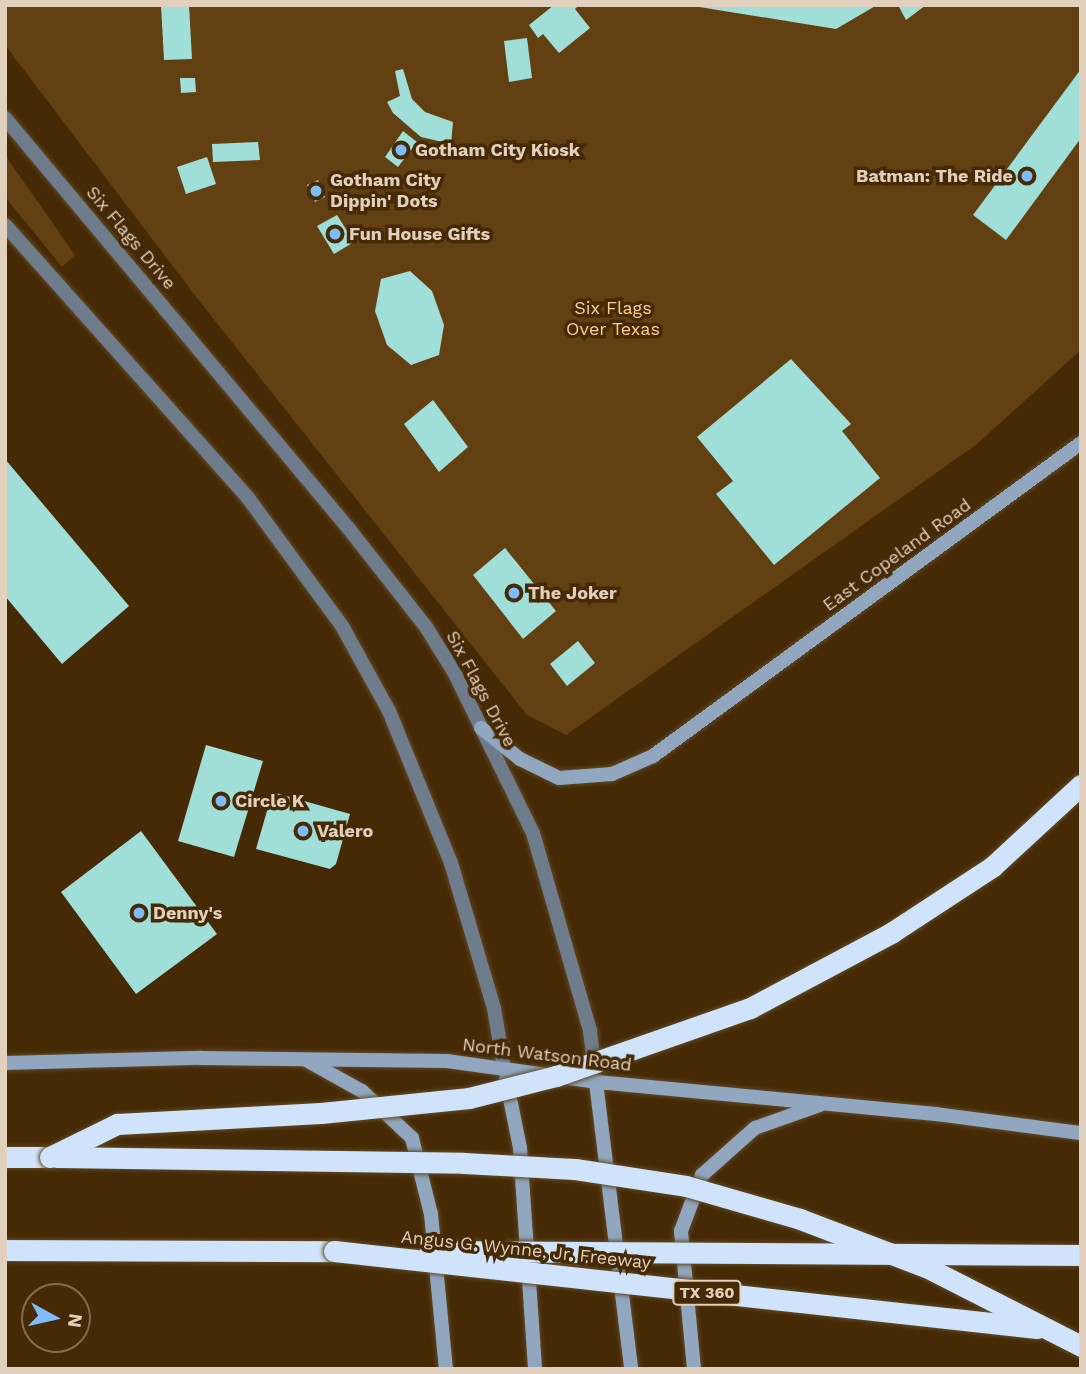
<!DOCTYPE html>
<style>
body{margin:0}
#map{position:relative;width:1086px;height:1374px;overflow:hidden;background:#452a05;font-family:"Work Sans",sans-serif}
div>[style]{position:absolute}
.green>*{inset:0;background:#634012}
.building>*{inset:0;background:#a0ded8}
.roads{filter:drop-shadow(0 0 2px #614826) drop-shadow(0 0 2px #614826)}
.tertiary>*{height:14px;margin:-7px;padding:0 7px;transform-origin:7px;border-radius:7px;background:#6e7c8b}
.secondary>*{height:14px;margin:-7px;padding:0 7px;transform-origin:7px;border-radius:7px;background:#90a7bf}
.motorway>*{height:21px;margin:-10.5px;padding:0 10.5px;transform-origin:10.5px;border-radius:10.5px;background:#cfe4fa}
.bridges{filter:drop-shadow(0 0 2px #614826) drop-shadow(0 0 2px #614826)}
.motorway-bridge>*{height:21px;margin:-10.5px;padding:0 10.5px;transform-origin:10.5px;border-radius:10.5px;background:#cfe4fa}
.dots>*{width:19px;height:19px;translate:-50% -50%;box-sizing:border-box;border:4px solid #452a05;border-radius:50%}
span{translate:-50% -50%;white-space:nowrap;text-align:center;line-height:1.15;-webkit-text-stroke:7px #452a05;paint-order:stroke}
.shield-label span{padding:2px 5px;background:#452a05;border:2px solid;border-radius:5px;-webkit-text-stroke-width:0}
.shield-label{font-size:16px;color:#e2d0be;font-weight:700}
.poi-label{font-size:18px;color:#e2d0be;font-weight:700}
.left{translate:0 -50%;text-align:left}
.right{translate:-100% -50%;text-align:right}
.street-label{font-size:18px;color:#e2d0be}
.park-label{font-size:18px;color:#fecb91}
.frame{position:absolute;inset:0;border:7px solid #e2d0be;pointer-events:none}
.north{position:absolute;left:21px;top:1283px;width:70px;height:70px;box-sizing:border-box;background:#452a05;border:2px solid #846c4f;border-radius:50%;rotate:98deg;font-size:19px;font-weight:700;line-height:28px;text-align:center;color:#e2d0be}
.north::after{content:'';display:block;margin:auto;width:24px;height:32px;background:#7fbdfa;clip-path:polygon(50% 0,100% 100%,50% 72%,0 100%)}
</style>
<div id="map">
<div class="green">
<div style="clip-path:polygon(5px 5px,1081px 5px,1081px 350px,977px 444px,566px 735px,527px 715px,197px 298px,5px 45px)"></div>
<div style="clip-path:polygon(5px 155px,75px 255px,62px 267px,5px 197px)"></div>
</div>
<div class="building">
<div style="clip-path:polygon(161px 5px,189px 5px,192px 59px,164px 60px)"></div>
<div style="clip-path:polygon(554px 5px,579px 5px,575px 9px,590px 28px,559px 53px,543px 34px,538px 38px,529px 25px)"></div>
<div style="clip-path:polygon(687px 5px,877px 5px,836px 29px)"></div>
<div style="clip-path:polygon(898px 5px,926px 5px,906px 20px)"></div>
<div style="clip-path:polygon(527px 38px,532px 78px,509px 82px,504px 41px)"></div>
<div style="clip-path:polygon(403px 69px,412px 99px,425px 112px,453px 122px,451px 144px,421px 137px,393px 113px,387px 102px,400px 96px,395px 71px)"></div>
<div style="clip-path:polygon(1081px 69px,1081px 138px,1006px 240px,973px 215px)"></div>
<div style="clip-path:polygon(180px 78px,195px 78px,196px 92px,181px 93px)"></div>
<div style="clip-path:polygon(403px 131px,417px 142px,398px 167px,385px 157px)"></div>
<div style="clip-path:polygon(258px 142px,260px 160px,213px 162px,212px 144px)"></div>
<div style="clip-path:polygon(207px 157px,216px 184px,186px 194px,177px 167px)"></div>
<div style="clip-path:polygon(318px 180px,325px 197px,315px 202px,307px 185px)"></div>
<div style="clip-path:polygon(337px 215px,354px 242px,334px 254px,317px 226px)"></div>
<div style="clip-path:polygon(410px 271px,432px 291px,444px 325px,439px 355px,411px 365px,387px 345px,375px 311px,381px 279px)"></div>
<div style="clip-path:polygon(791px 359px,851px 424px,842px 431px,880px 478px,774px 565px,716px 494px,733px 481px,697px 437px)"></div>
<div style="clip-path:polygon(433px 400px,468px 447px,439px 472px,404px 424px)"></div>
<div style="clip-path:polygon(5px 459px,129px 606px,62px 664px,5px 596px)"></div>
<div style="clip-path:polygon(505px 548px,556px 611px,523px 639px,473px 575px)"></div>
<div style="clip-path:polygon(578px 641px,595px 663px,567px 686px,550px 664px)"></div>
<div style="clip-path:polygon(206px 745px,263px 761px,234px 857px,178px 841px)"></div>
<div style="clip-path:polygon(276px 793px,350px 814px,336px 864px,330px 869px,256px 849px,271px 797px)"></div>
<div style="clip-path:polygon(141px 831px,217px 934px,136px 994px,61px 892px)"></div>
</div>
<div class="roads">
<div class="tertiary">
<div style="left:5px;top:118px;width:536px;rotate:50.07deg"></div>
<div style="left:349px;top:529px;width:125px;rotate:51.8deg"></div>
<div style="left:426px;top:627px;width:53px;rotate:58.1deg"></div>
<div style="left:454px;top:672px;width:179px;rotate:63.9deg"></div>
<div style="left:533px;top:833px;width:206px;rotate:73.9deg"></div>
<div style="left:590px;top:1031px;width:39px;rotate:83deg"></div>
<div style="left:5px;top:225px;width:365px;rotate:48.3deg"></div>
<div style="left:248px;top:498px;width:159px;rotate:53.7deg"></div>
<div style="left:342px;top:626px;width:97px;rotate:61.1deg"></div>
<div style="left:389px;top:711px;width:164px;rotate:67.8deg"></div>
<div style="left:451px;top:863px;width:151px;rotate:73.5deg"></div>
<div style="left:494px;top:1008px;width:61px;rotate:80.5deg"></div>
</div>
<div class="secondary">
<div style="left:481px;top:728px;width:50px;rotate:38.5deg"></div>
<div style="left:520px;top:759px;width:43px;rotate:26deg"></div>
<div style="left:559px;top:778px;width:53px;rotate:-4.3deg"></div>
<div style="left:612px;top:774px;width:45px;rotate:-23.7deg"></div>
<div style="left:653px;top:756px;width:530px;rotate:-36.18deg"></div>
<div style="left:306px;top:1060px;width:64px;rotate:29deg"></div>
<div style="left:362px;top:1091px;width:69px;rotate:43.2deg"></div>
<div style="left:412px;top:1138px;width:78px;rotate:76deg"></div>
<div style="left:431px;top:1214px;width:156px;rotate:84.5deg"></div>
<div style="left:5px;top:1063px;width:196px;rotate:-1.5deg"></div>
<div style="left:201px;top:1058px;width:246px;rotate:0.7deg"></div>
<div style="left:447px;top:1061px;width:150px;rotate:8deg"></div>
<div style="left:596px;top:1082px;width:342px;rotate:5.4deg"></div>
<div style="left:936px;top:1114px;width:146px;rotate:7.5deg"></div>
<div style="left:506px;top:1079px;width:70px;rotate:78.5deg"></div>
<div style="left:520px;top:1148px;width:222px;rotate:86.1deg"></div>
<div style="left:596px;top:1082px;width:289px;rotate:83deg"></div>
<div style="left:694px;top:1369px;width:139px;rotate:-95.4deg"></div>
<div style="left:681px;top:1231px;width:60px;rotate:-69.4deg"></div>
<div style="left:702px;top:1175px;width:71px;rotate:-41.6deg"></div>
<div style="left:755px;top:1128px;width:69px;rotate:-19.5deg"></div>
</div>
<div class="motorway">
<div style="left:5px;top:1157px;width:45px"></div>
<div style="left:5px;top:1250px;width:329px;rotate:0.2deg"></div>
</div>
</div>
<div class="bridges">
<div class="motorway-bridge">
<div style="left:50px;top:1157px;width:75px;rotate:-26.2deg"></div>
<div style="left:117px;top:1124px;width:204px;rotate:-3.1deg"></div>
<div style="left:321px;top:1113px;width:149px;rotate:-5.8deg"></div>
<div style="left:469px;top:1098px;width:90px;rotate:-14.2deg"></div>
<div style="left:556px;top:1076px;width:206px;rotate:-19.3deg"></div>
<div style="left:750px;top:1008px;width:160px;rotate:-28deg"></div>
<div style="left:891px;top:933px;width:121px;rotate:-33.2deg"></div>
<div style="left:992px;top:867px;width:121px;rotate:-42.7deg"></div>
<div style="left:56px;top:1157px;width:408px;rotate:0.8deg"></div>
<div style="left:464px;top:1163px;width:111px;rotate:3.1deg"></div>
<div style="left:575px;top:1169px;width:112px;rotate:8.7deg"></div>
<div style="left:686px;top:1186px;width:119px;rotate:16.1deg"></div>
<div style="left:800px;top:1219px;width:135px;rotate:20.9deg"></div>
<div style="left:926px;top:1267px;width:174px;rotate:27deg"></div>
<div style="left:334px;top:1251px;width:707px;rotate:6.25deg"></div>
<div style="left:430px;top:1251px;width:651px;rotate:0.35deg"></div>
</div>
</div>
<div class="dots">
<div style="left:401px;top:150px;background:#7fbdfa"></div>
<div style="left:1027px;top:176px;background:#7fbdfa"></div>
<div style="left:316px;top:191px;background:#7fbdfa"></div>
<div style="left:335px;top:234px;background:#7fbdfa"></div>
<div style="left:514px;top:593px;background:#7fbdfa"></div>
<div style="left:221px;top:801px;background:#7fbdfa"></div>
<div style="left:303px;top:831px;background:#7fbdfa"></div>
<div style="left:139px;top:913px;background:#7fbdfa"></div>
</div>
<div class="shield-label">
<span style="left:707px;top:1293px">TX 360</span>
</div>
<div class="poi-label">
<span class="left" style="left:415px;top:150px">Gotham City Kiosk</span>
<span class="right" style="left:1013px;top:176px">Batman: The Ride</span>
<span class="left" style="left:330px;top:191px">Gotham City<br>Dippin' Dots</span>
<span class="left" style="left:349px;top:234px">Fun House Gifts</span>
<span class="left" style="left:528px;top:593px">The Joker</span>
<span class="left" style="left:235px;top:801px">Circle K</span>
<span class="left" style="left:317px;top:831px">Valero</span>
<span class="left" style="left:153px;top:913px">Denny's</span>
</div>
<div class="street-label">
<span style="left:131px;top:238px;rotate:50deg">Six Flags Drive</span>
<span style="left:897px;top:555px;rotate:-36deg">East Copeland Road</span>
<span style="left:481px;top:689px;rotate:62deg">Six Flags Drive</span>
<span style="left:547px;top:1055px;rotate:7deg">North Watson Road</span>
<span style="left:526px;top:1250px;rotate:6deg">Angus G. Wynne, Jr. Freeway</span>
</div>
<div class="park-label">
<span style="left:613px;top:319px">Six Flags<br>Over Texas</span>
</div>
<div class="frame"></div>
<div class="north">N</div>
</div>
